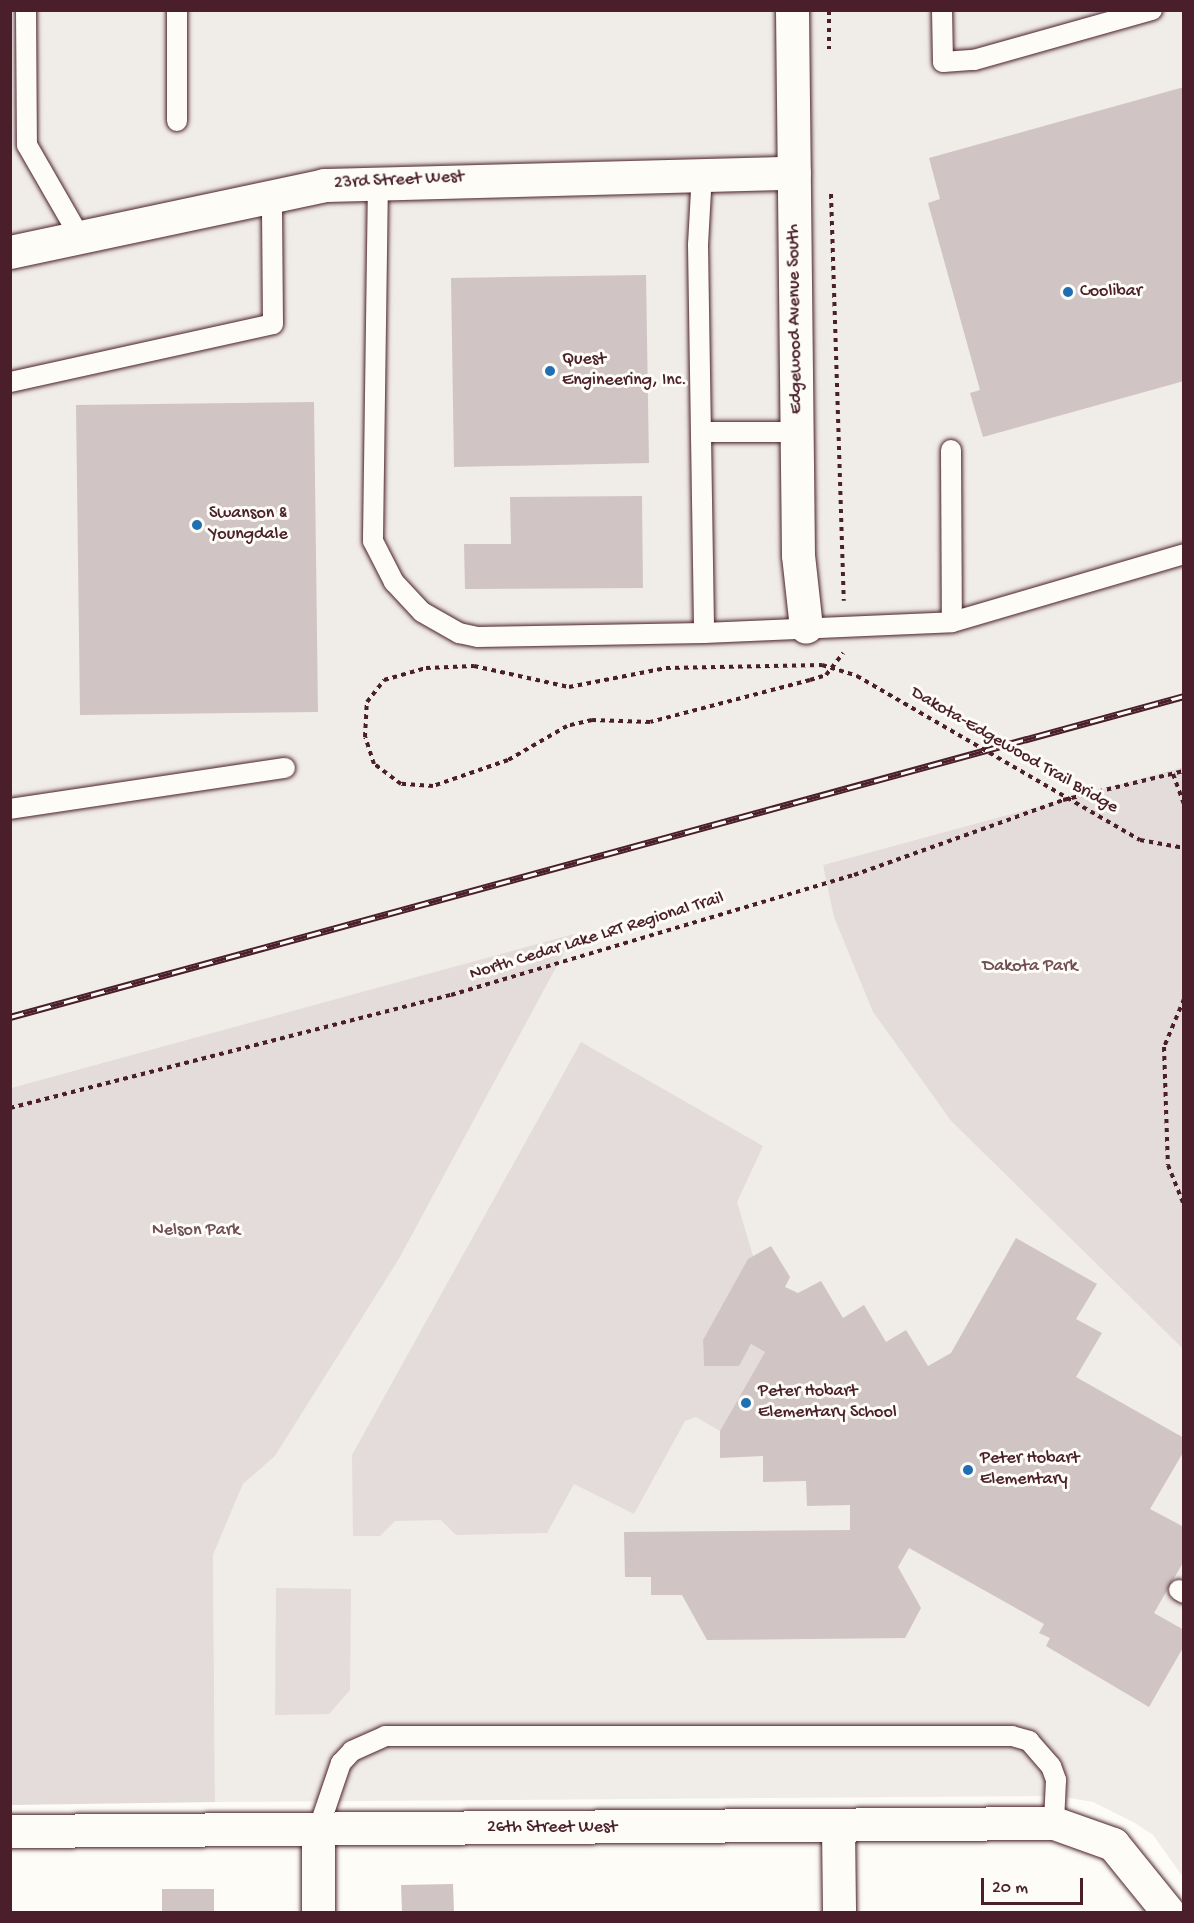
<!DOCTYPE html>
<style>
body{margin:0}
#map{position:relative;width:1194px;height:1923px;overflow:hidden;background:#fdfcf7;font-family:"Gochi Hand",sans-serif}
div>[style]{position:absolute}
.built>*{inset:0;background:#f0ece8}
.green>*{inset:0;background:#e3dcda}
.building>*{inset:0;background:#d0c5c4}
.path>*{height:4px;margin-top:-2px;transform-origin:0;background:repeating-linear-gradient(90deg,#4a1f2b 0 4.5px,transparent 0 9px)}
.roads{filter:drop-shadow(0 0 2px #4a1f2b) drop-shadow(0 0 2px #4a1f2b)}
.lane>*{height:20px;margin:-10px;padding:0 10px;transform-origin:10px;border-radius:10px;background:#fdfcf7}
.street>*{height:33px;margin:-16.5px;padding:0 16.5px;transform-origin:16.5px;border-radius:16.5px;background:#fdfcf7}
.rail>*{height:7px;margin-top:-3.5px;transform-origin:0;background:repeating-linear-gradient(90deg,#fdfcf7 0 14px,#4a1f2b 0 28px);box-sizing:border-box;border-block:2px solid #4a1f2b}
.path-bridge>*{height:4px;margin-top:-2px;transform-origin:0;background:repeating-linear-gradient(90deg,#4a1f2b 0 4.5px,transparent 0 9px)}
.dots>*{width:16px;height:16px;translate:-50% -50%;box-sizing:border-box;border:3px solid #fdfcf7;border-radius:50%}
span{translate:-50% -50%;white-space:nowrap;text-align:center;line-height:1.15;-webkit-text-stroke:6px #fdfcf7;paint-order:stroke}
.street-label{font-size:18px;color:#4a1f2b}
.poi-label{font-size:18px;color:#4a1f2b}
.left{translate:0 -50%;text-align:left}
.park-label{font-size:18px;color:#704e57}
.frame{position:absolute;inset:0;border:12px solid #4a1f2b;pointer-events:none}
.scale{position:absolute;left:981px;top:1878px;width:102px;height:27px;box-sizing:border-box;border:3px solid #4a1f2b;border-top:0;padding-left:8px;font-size:18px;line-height:21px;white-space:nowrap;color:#4a1f2b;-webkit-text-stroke:4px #fdfcf7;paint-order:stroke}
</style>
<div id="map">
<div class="built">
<div style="clip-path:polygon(11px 11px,1183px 11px,1183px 767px,823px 865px,873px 1012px,951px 1121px,1183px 1349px,1183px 1877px,1153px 1835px,1135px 1823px,1093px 1802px,1058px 1796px,215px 1802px,213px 1555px,243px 1484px,275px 1456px,399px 1259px,573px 935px,11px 1088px)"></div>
</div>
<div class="green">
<div style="clip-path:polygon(1183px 767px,1184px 767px,1183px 1349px,951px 1121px,873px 1012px,834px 917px,823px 865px)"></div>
<div style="clip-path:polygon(574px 934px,399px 1259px,275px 1456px,243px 1484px,213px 1555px,215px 1802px,11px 1805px,11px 1088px)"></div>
<div style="clip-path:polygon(581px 1042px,763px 1146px,737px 1202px,753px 1256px,703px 1340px,704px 1366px,738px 1366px,751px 1344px,765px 1352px,720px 1431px,696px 1417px,685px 1421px,634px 1514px,574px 1484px,547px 1533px,456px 1535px,441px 1520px,395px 1521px,380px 1536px,353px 1536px,352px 1455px)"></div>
<div style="clip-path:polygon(276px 1588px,351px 1589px,350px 1690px,329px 1714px,275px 1715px)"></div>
</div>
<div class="building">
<div style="clip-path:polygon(1184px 87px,1184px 381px,983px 437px,970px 393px,980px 390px,928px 203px,940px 199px,929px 158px)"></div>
<div style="clip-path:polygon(646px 275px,649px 463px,454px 467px,451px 278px)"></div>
<div style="clip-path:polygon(314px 402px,318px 712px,80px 715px,76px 405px)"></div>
<div style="clip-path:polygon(642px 496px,643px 588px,465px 589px,464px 544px,511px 544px,510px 497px)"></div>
<div style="clip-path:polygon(1016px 1238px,1097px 1284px,1076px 1319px,1102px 1333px,1076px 1377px,1184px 1438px,1184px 1451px,1150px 1509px,1184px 1527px,1184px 1561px,1154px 1613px,1184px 1630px,1184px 1646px,1149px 1707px,1046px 1646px,1050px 1638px,1039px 1633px,1044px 1624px,909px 1548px,898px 1567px,921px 1608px,905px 1638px,707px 1640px,682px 1595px,651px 1595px,651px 1577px,625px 1577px,624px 1532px,850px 1530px,850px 1505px,807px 1506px,806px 1481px,763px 1482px,763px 1456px,720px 1458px,720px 1431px,765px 1352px,751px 1344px,739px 1366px,704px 1366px,703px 1340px,748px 1259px,771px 1246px,790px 1277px,785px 1287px,798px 1293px,821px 1281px,843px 1318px,864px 1305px,886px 1342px,906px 1330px,928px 1366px,951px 1353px)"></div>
<div style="clip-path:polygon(453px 1884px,454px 1912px,402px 1912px,401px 1885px)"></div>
<div style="clip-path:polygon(162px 1889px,214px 1889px,214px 1912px,162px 1912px)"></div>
</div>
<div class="path">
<div style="left:829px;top:10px;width:39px;rotate:90deg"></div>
<div style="left:831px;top:194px;width:407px;rotate:88.2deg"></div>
<div style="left:810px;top:680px;width:17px;rotate:-17deg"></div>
<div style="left:826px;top:675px;width:28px;rotate:-52deg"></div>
<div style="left:1173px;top:774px;width:33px;rotate:70deg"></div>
<div style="left:1184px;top:999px;width:52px;rotate:112.6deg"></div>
<div style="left:1164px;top:1047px;width:118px;rotate:88.1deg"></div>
<div style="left:1168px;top:1165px;width:43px;rotate:68.2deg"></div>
<div style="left:10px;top:1108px;width:455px;rotate:-14.4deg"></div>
<div style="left:451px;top:995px;width:420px;rotate:-16.6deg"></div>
<div style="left:854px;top:875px;width:222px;rotate:-19.7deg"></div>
<div style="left:1063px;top:800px;width:124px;rotate:-13.5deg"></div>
</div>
<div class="roads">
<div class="lane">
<div style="left:26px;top:10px;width:135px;rotate:89.6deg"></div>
<div style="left:27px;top:145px;width:108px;rotate:60.1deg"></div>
<div style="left:177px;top:10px;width:111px;rotate:90deg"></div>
<div style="left:942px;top:10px;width:52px;rotate:88.9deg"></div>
<div style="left:943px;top:62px;width:31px;rotate:-4deg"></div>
<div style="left:974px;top:60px;width:185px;rotate:-15.7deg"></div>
<div style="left:702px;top:173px;width:72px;rotate:93.2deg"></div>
<div style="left:698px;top:245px;width:388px;rotate:89.1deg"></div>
<div style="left:378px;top:180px;width:361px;rotate:90.8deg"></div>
<div style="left:373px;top:541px;width:46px;rotate:62.9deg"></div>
<div style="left:394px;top:582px;width:41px;rotate:47deg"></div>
<div style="left:422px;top:612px;width:43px;rotate:29.6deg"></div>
<div style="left:459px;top:633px;width:19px;rotate:12deg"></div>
<div style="left:478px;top:637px;width:226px;rotate:-1deg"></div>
<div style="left:704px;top:633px;width:248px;rotate:-2.5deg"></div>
<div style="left:952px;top:622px;width:242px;rotate:-16.3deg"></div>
<div style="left:10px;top:382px;width:269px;rotate:-12.4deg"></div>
<div style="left:273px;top:324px;width:125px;rotate:-90.5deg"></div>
<div style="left:701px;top:432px;width:96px"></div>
<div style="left:951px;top:450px;width:172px;rotate:89.7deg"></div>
<div style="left:10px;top:809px;width:278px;rotate:-8.5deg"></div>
<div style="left:1179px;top:1590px;width:6px;rotate:31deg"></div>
<div style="left:318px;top:1830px;width:71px;rotate:-71.1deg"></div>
<div style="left:341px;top:1763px;width:16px;rotate:-47deg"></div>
<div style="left:352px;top:1751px;width:36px;rotate:-24deg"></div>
<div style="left:385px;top:1736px;width:627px"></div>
<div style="left:1012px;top:1736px;width:18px;rotate:16deg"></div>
<div style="left:1029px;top:1741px;width:33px;rotate:49deg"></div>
<div style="left:1051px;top:1766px;width:15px;rotate:70deg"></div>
<div style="left:1056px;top:1780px;width:43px;rotate:92.7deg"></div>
</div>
<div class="street">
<div style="left:792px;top:10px;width:545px;rotate:89.37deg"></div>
<div style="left:798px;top:555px;width:72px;rotate:83.7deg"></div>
<div style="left:10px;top:252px;width:321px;rotate:-12deg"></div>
<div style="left:324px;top:185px;width:470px;rotate:-1.5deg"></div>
<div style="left:838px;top:1827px;width:85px;rotate:89.3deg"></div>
<div style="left:318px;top:1830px;width:82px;rotate:90deg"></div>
<div style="left:10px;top:1831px;width:1044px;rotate:-0.44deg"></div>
<div style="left:1054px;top:1823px;width:63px;rotate:19.6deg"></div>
<div style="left:1113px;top:1844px;width:87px;rotate:51deg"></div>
</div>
</div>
<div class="rail">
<div style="left:10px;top:1017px;width:1217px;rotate:-15.29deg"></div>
</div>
<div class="path-bridge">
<div style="left:810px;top:680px;width:165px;rotate:165.3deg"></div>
<div style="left:650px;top:722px;width:58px;rotate:-178deg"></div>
<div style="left:592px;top:720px;width:26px;rotate:167deg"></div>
<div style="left:567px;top:726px;width:68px;rotate:150deg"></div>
<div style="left:508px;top:760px;width:79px;rotate:160.9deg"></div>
<div style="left:433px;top:786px;width:32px;rotate:-176deg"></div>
<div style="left:401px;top:784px;width:34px;rotate:-143deg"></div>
<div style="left:374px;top:764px;width:28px;rotate:-108deg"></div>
<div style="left:365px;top:737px;width:35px;rotate:-87deg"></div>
<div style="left:367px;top:702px;width:28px;rotate:-52deg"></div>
<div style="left:384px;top:680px;width:44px;rotate:-15.9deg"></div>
<div style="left:426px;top:668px;width:48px;rotate:-2.4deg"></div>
<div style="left:474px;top:666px;width:97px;rotate:12.5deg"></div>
<div style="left:569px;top:687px;width:99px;rotate:-11.1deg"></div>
<div style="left:666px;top:668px;width:156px;rotate:-1.1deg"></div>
<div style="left:822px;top:665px;width:37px;rotate:17deg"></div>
<div style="left:857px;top:676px;width:327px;rotate:30.1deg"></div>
<div style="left:1140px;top:840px;width:45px;rotate:10.3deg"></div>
</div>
<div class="dots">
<div style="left:1068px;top:292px;background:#1f6fb2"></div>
<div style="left:550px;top:371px;background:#1f6fb2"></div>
<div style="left:197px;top:525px;background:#1f6fb2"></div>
<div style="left:746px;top:1403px;background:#1f6fb2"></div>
<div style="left:968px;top:1470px;background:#1f6fb2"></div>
</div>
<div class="street-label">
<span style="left:399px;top:181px;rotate:-3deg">23rd Street West</span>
<span style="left:796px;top:319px;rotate:-91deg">Edgewood Avenue South</span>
<span style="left:1014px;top:751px;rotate:30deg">Dakota-Edgewood Trail Bridge</span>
<span style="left:597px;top:937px;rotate:-17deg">North Cedar Lake LRT Regional Trail</span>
<span style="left:552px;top:1828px">26th Street West</span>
</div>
<div class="poi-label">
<span class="left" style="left:1080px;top:292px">Coolibar</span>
<span class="left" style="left:562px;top:371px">Quest<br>Engineering, Inc.</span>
<span class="left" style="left:209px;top:525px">Swanson &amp;<br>Youngdale</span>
<span class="left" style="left:758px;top:1403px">Peter Hobart<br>Elementary School</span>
<span class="left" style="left:980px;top:1470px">Peter Hobart<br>Elementary</span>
</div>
<div class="park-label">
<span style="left:1030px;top:967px">Dakota Park</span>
<span style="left:196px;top:1231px">Nelson Park</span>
</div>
<div class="frame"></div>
<div class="scale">20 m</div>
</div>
